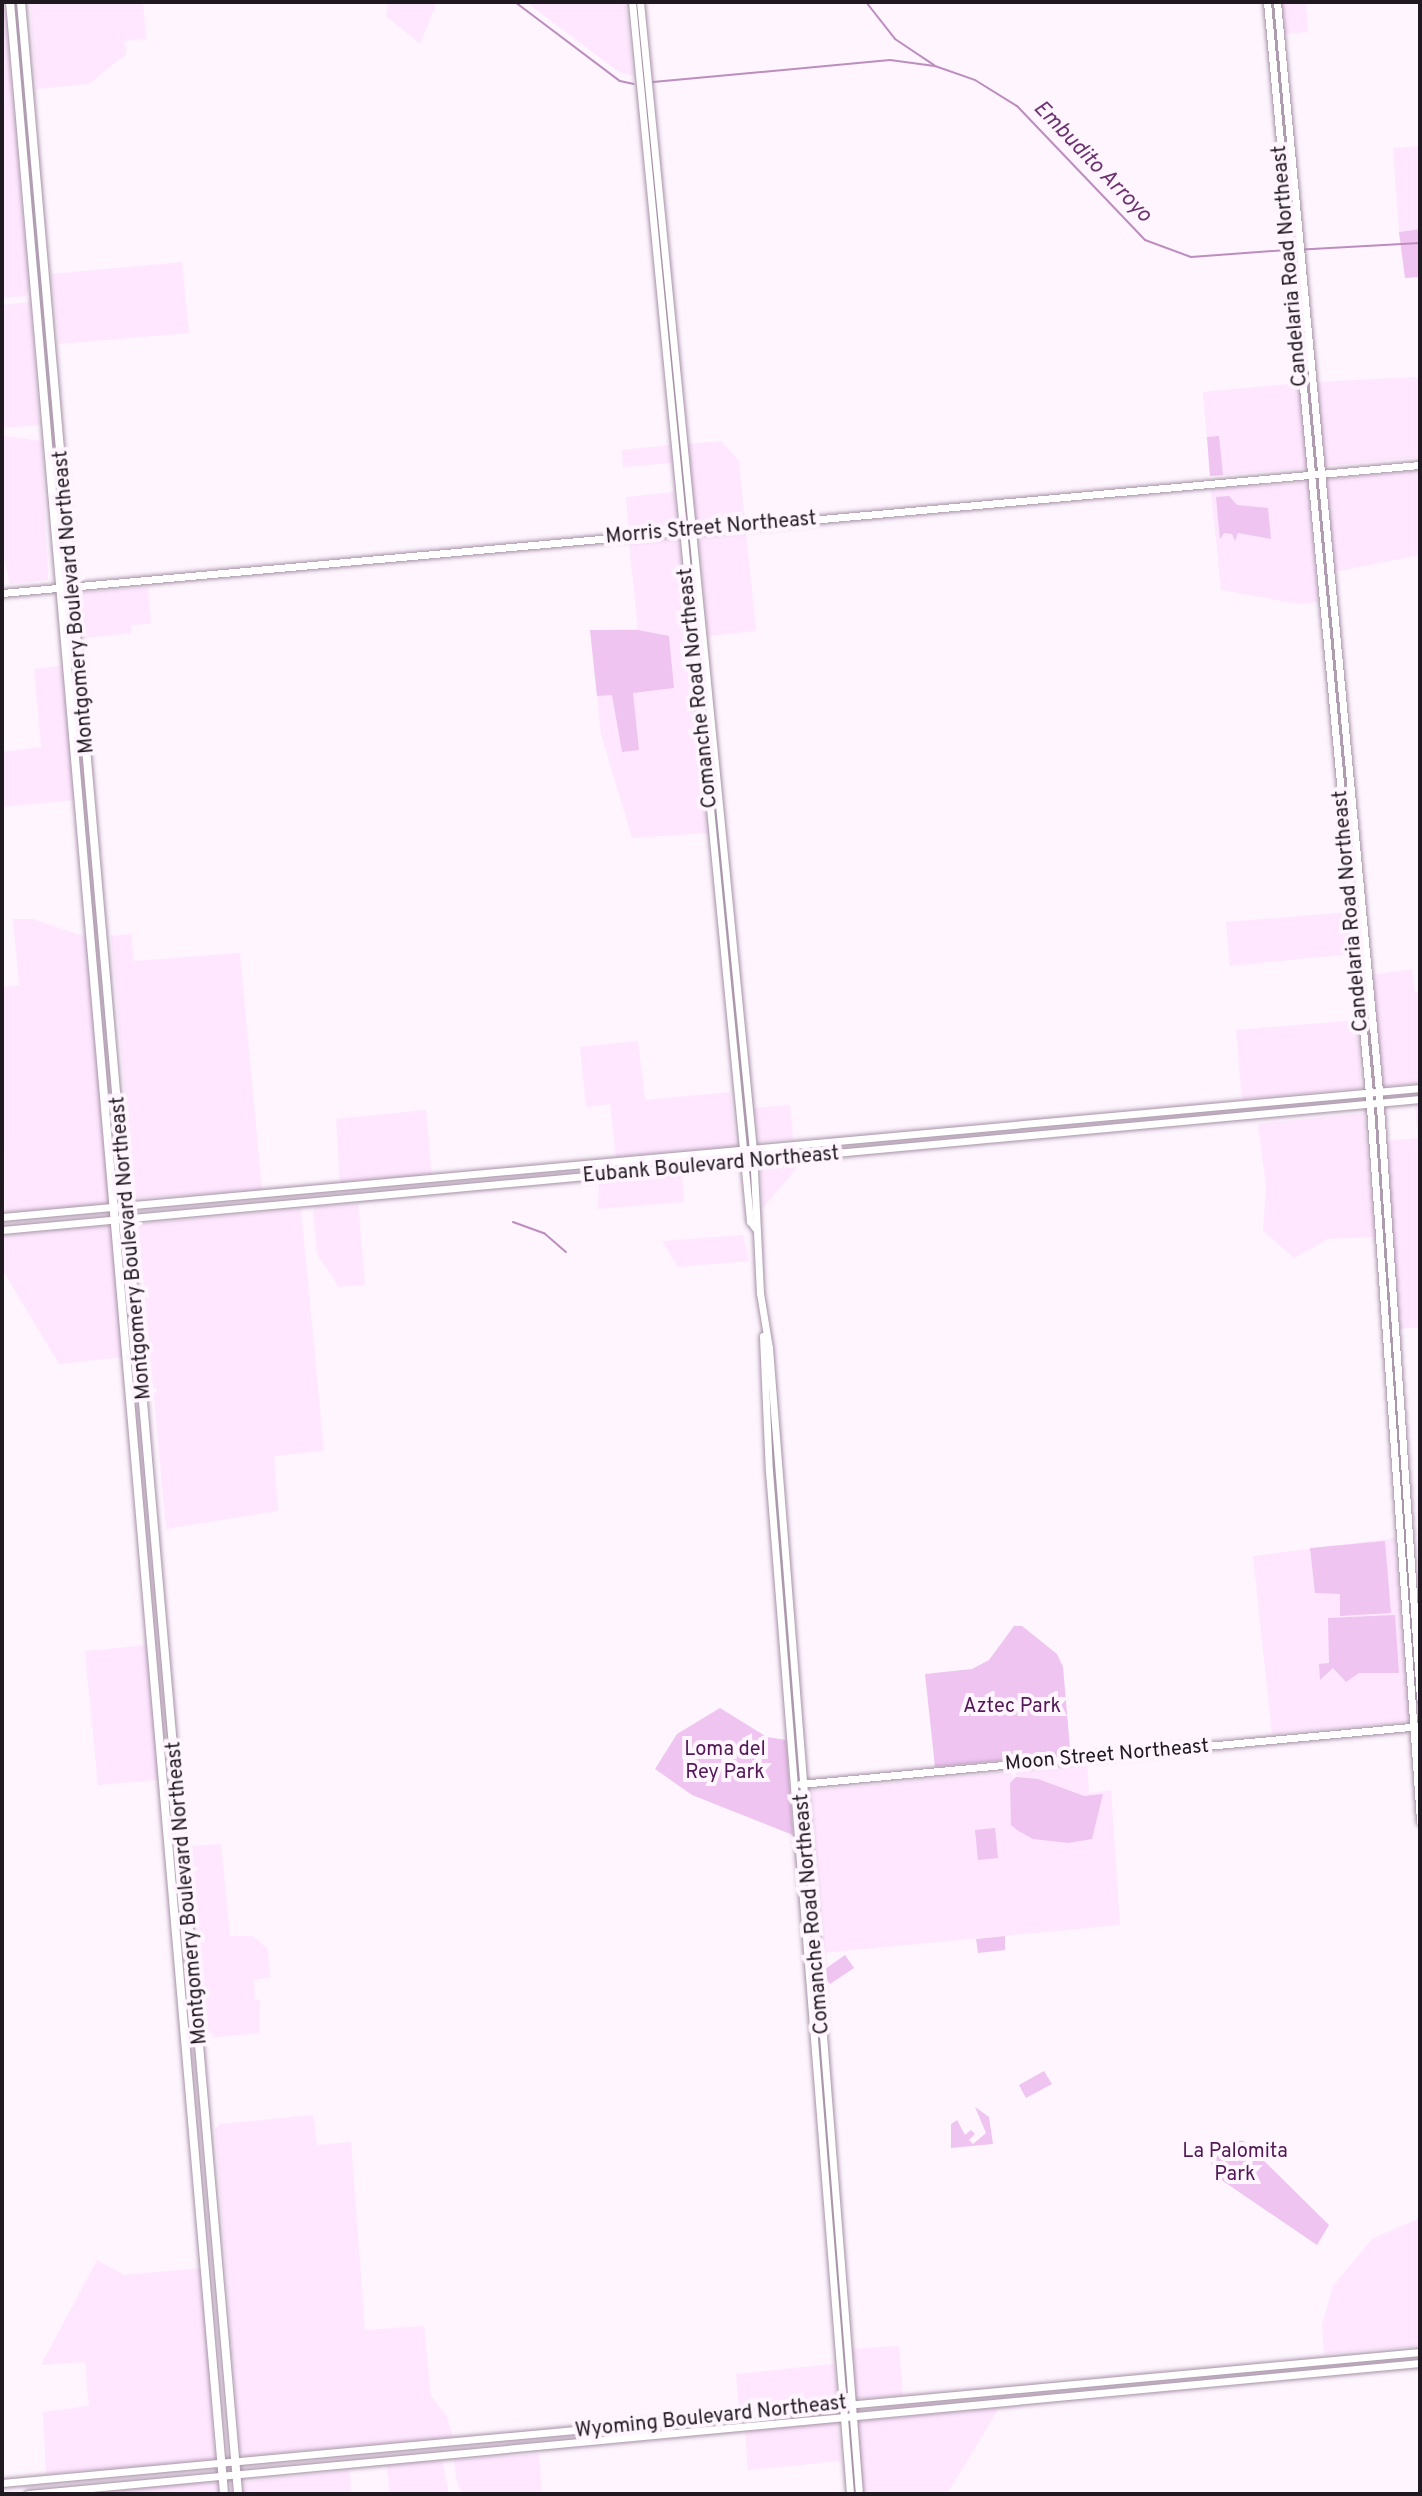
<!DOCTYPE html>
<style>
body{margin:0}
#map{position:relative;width:1422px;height:2496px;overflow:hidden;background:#fef5fe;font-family:Overpass,sans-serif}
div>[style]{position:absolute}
.built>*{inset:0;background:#fee7ff}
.green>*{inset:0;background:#efc4f1}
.stream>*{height:2px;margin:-1px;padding:0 1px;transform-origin:1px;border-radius:1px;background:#bc8dbe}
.roads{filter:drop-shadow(0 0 2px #a691a6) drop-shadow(0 0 2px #a691a6)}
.tertiary>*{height:7px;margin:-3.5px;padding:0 3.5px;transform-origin:3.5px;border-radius:3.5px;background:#fff}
.secondary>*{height:7px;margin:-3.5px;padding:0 3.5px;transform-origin:3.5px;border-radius:3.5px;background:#fff}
.primary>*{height:8px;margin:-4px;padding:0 4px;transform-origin:4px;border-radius:4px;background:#fff}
span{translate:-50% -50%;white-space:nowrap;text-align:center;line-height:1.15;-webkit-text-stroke:8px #fef5fe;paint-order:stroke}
.street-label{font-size:20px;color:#211921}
.park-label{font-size:20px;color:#511855}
.water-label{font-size:22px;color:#6c3370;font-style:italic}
.frame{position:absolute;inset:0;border:4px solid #211921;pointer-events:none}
</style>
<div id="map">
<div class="built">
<div style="clip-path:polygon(4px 2px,29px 289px,26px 296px,2px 298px)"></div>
<div style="clip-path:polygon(30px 2px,143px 2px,146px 39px,125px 41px,126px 54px,89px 84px,36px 89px)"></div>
<div style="clip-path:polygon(388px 2px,437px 2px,420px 44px,386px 16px)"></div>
<div style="clip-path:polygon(526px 2px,625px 2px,633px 76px,619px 72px)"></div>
<div style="clip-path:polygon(1280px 2px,1306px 2px,1308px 32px,1285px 34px)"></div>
<div style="clip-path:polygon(1420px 146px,1420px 229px,1399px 232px,1393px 148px)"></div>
<div style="clip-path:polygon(182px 262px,189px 333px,59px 344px,52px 274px)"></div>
<div style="clip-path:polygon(30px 302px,39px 425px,3px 428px,2px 305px)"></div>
<div style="clip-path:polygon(1415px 377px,1420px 381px,1420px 457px,1325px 466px,1316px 382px)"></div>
<div style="clip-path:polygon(1299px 383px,1308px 468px,1210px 476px,1203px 392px)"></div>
<div style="clip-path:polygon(2px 436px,42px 441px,48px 580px,10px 584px,2px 549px)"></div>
<div style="clip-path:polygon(721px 441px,739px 461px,745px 521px,696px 525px,687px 444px)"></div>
<div style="clip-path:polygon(670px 445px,671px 463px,623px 467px,622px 450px)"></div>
<div style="clip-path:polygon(1420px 470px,1420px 555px,1334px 572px,1326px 480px)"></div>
<div style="clip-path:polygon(1308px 482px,1318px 602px,1300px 604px,1221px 590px,1211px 489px)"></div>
<div style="clip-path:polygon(674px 492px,677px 526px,629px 530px,626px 497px)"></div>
<div style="clip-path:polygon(746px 532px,756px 631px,708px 636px,699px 536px)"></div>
<div style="clip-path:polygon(679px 539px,707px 833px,632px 838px,601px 734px,590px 630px,638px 629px,629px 543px)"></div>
<div style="clip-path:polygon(148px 587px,151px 624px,131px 625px,131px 633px,84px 638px,80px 593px)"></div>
<div style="clip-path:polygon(61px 666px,75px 800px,2px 807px,2px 752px,41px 747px,34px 669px)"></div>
<div style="clip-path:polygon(1349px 912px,1352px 954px,1230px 966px,1226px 922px)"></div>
<div style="clip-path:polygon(13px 919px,33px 919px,86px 937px,109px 1204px,5px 1213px,2px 987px,19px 985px)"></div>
<div style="clip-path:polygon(131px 934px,134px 961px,240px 953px,262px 1190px,134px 1198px,111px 936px)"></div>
<div style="clip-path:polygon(1412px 969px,1415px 992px,1420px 992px,1420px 1083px,1381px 1087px,1372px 975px)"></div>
<div style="clip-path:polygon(1357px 1020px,1361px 1088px,1242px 1099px,1236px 1030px)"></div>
<div style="clip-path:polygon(638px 1041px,645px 1100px,730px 1092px,736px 1146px,616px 1157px,610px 1104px,586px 1107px,580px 1047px)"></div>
<div style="clip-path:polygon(790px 1105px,793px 1139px,759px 1142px,754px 1108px)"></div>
<div style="clip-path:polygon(1415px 1107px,1420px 1107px,1420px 1327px,1399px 1329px,1386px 1141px,1418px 1138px)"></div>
<div style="clip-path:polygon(426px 1110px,432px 1176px,340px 1184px,336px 1119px)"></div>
<div style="clip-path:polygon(1364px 1113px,1375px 1237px,1328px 1239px,1294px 1258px,1263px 1231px,1266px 1186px,1258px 1124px)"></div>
<div style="clip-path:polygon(800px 1164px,763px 1208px,761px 1168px)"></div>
<div style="clip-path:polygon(677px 1174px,682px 1177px,684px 1202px,598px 1209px,599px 1181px)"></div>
<div style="clip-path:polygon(358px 1203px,365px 1285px,339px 1287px,317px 1254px,313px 1212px,316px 1207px)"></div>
<div style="clip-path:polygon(301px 1209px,324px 1451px,274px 1456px,278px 1511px,166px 1529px,138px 1224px)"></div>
<div style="clip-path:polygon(112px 1225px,124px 1357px,59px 1364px,2px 1269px,2px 1236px)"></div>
<div style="clip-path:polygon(743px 1235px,749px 1261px,678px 1267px,662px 1241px)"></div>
<div style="clip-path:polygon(1395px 1538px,1409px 1722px,1272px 1734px,1253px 1556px)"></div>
<div style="clip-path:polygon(148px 1645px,161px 1780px,98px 1785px,85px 1651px)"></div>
<div style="clip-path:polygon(1087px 1764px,1089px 1793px,1111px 1790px,1120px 1925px,821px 1953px,802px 1784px,807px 1791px)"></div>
<div style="clip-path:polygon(221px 1844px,230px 1936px,253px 1936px,268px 1949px,270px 1977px,254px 1980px,255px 1999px,260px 2000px,259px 2033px,207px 2038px,192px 1846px)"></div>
<div style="clip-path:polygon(313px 2115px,317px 2145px,351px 2142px,365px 2330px,424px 2326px,431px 2396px,446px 2415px,453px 2437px,244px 2456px,240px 2451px,215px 2129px,220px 2124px)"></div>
<div style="clip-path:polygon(1420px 2218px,1420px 2346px,1324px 2354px,1322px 2325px,1333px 2286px,1372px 2239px)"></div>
<div style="clip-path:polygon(97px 2260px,124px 2275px,201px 2268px,215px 2459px,46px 2474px,43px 2412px,89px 2406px,85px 2362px,41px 2365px)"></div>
<div style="clip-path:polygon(899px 2346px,903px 2395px,854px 2399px,850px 2349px)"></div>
<div style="clip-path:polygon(834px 2364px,837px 2401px,739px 2411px,736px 2374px)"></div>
<div style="clip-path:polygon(999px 2408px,947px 2494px,863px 2494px,855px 2426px,860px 2421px)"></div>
<div style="clip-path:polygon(837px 2422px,841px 2461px,748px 2470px,745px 2431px)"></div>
<div style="clip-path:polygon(539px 2454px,542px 2494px,463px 2494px,457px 2483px,454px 2460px)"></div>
<div style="clip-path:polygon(442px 2460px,449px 2494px,390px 2494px,387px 2466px)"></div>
<div style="clip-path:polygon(350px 2470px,351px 2494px,242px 2494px,244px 2482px)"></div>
<div style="clip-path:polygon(219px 2482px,220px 2494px,85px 2494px,153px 2487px)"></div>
</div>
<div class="green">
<div style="clip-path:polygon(1420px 229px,1420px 277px,1405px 278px,1399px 232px)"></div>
<div style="clip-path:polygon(1219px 436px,1223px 475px,1210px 476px,1207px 437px)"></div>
<div style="clip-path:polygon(1229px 496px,1237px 505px,1268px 508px,1271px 539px,1238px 533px,1235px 541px,1232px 534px,1224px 533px,1220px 539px,1216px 497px)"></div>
<div style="clip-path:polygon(590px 630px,638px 630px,669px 636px,674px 688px,633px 693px,639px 750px,622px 752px,612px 695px,597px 696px)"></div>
<div style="clip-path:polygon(1385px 1541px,1391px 1613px,1340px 1616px,1340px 1594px,1315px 1593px,1310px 1548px)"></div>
<div style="clip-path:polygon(1395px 1615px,1399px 1673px,1359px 1673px,1346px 1682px,1333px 1668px,1320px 1680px,1319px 1664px,1329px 1663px,1328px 1618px)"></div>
<div style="clip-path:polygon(1014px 1626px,1022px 1626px,1057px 1654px,1063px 1667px,1070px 1748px,1064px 1754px,935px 1767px,925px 1674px,972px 1669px,989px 1660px)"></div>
<div style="clip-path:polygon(720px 1708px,767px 1737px,786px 1740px,793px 1835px,692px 1795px,655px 1769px,677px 1734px)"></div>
<div style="clip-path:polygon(1016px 1777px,1038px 1779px,1084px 1796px,1103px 1794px,1092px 1839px,1069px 1843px,1033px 1839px,1017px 1830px,1011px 1825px,1010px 1783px)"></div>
<div style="clip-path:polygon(995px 1828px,998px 1858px,978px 1860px,975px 1830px)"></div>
<div style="clip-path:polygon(1005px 1936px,1005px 1950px,978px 1953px,976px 1939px)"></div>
<div style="clip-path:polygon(845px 1955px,854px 1968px,830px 1984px,821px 1972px)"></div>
<div style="clip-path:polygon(1044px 2071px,1052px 2084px,1026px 2098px,1019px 2085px)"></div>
<div style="clip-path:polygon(975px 2107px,989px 2117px,993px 2144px,951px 2148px,951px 2124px,957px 2120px,965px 2135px,971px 2130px,975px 2134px,969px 2140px,973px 2144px,986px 2133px)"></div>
<div style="clip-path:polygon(1232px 2140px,1244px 2141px,1329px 2225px,1317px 2245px,1217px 2177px,1211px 2163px)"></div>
</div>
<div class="stream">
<div style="left:515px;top:2px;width:131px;rotate:37deg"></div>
<div style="left:620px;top:81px;width:14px;rotate:12deg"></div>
<div style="left:866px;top:2px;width:47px;rotate:51.9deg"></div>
<div style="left:895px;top:39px;width:47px;rotate:33.7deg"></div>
<div style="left:653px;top:82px;width:238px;rotate:-5.3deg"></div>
<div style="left:890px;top:60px;width:45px;rotate:7.6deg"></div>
<div style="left:935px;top:66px;width:42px;rotate:19.3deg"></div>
<div style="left:975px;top:80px;width:49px;rotate:31.8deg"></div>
<div style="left:1017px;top:106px;width:185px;rotate:46.3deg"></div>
<div style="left:1145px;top:240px;width:49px;rotate:20.3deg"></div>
<div style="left:1191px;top:257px;width:96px;rotate:-4.2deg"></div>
<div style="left:1294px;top:250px;width:126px;rotate:-3.2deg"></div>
<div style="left:513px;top:1222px;width:33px;rotate:20deg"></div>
<div style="left:544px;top:1233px;width:29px;rotate:41deg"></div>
</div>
<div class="roads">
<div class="tertiary">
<div style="left:632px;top:2px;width:1225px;rotate:84.47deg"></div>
<div style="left:750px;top:1221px;width:9px;rotate:54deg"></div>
<div style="left:640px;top:2px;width:1154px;rotate:84.38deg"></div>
<div style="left:753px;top:1150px;width:143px;rotate:87.2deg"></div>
<div style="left:760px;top:1293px;width:56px;rotate:80.7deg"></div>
<div style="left:769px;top:1348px;width:1150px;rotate:85.51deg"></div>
<div style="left:2px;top:593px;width:1424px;rotate:-5.16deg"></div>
<div style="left:763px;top:1336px;width:135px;rotate:87.5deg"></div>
<div style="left:769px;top:1471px;width:1026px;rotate:85.47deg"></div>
<div style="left:800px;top:1784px;width:623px;rotate:-5.34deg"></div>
</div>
<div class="secondary">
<div style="left:1267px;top:2px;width:1096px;rotate:84.66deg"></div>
<div style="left:1369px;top:1093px;width:730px;rotate:85.99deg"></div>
<div style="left:1277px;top:2px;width:1095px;rotate:84.65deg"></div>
<div style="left:1379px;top:1092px;width:607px;rotate:86.13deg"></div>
<div style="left:2px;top:1217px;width:1424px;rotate:-5.2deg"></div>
<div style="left:2px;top:1230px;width:1424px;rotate:-5.28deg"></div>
<div style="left:2px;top:2483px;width:1424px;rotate:-5.28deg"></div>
<div style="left:28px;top:2494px;width:1398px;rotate:-5.38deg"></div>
</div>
<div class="primary">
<div style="left:10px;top:2px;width:2501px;rotate:85.09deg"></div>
<div style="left:21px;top:2px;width:2501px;rotate:85.02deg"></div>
</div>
</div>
<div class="street-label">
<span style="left:1291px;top:266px;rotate:-95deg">Candelaria Road Northeast</span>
<span style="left:711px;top:529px;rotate:-5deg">Morris Street Northeast</span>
<span style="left:75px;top:602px;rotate:-95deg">Montgomery Boulevard Northeast</span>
<span style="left:699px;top:688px;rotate:-96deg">Comanche Road Northeast</span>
<span style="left:1352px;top:911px;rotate:-95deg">Candelaria Road Northeast</span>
<span style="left:711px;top:1166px;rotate:-5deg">Eubank Boulevard Northeast</span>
<span style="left:132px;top:1248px;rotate:-95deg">Montgomery Boulevard Northeast</span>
<span style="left:1107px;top:1756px;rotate:-5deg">Moon Street Northeast</span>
<span style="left:188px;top:1893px;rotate:-95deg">Montgomery Boulevard Northeast</span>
<span style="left:813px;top:1914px;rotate:-95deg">Comanche Road Northeast</span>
<span style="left:711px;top:2418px;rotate:-6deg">Wyoming Boulevard Northeast</span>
</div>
<div class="park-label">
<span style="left:1012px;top:1707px">Aztec Park</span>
<span style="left:725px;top:1762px">Loma del<br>Rey Park</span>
<span style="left:1235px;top:2164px">La Palomita<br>Park</span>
</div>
<div class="water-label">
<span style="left:1092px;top:162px;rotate:46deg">Embudito Arroyo</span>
</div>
<div class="frame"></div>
</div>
